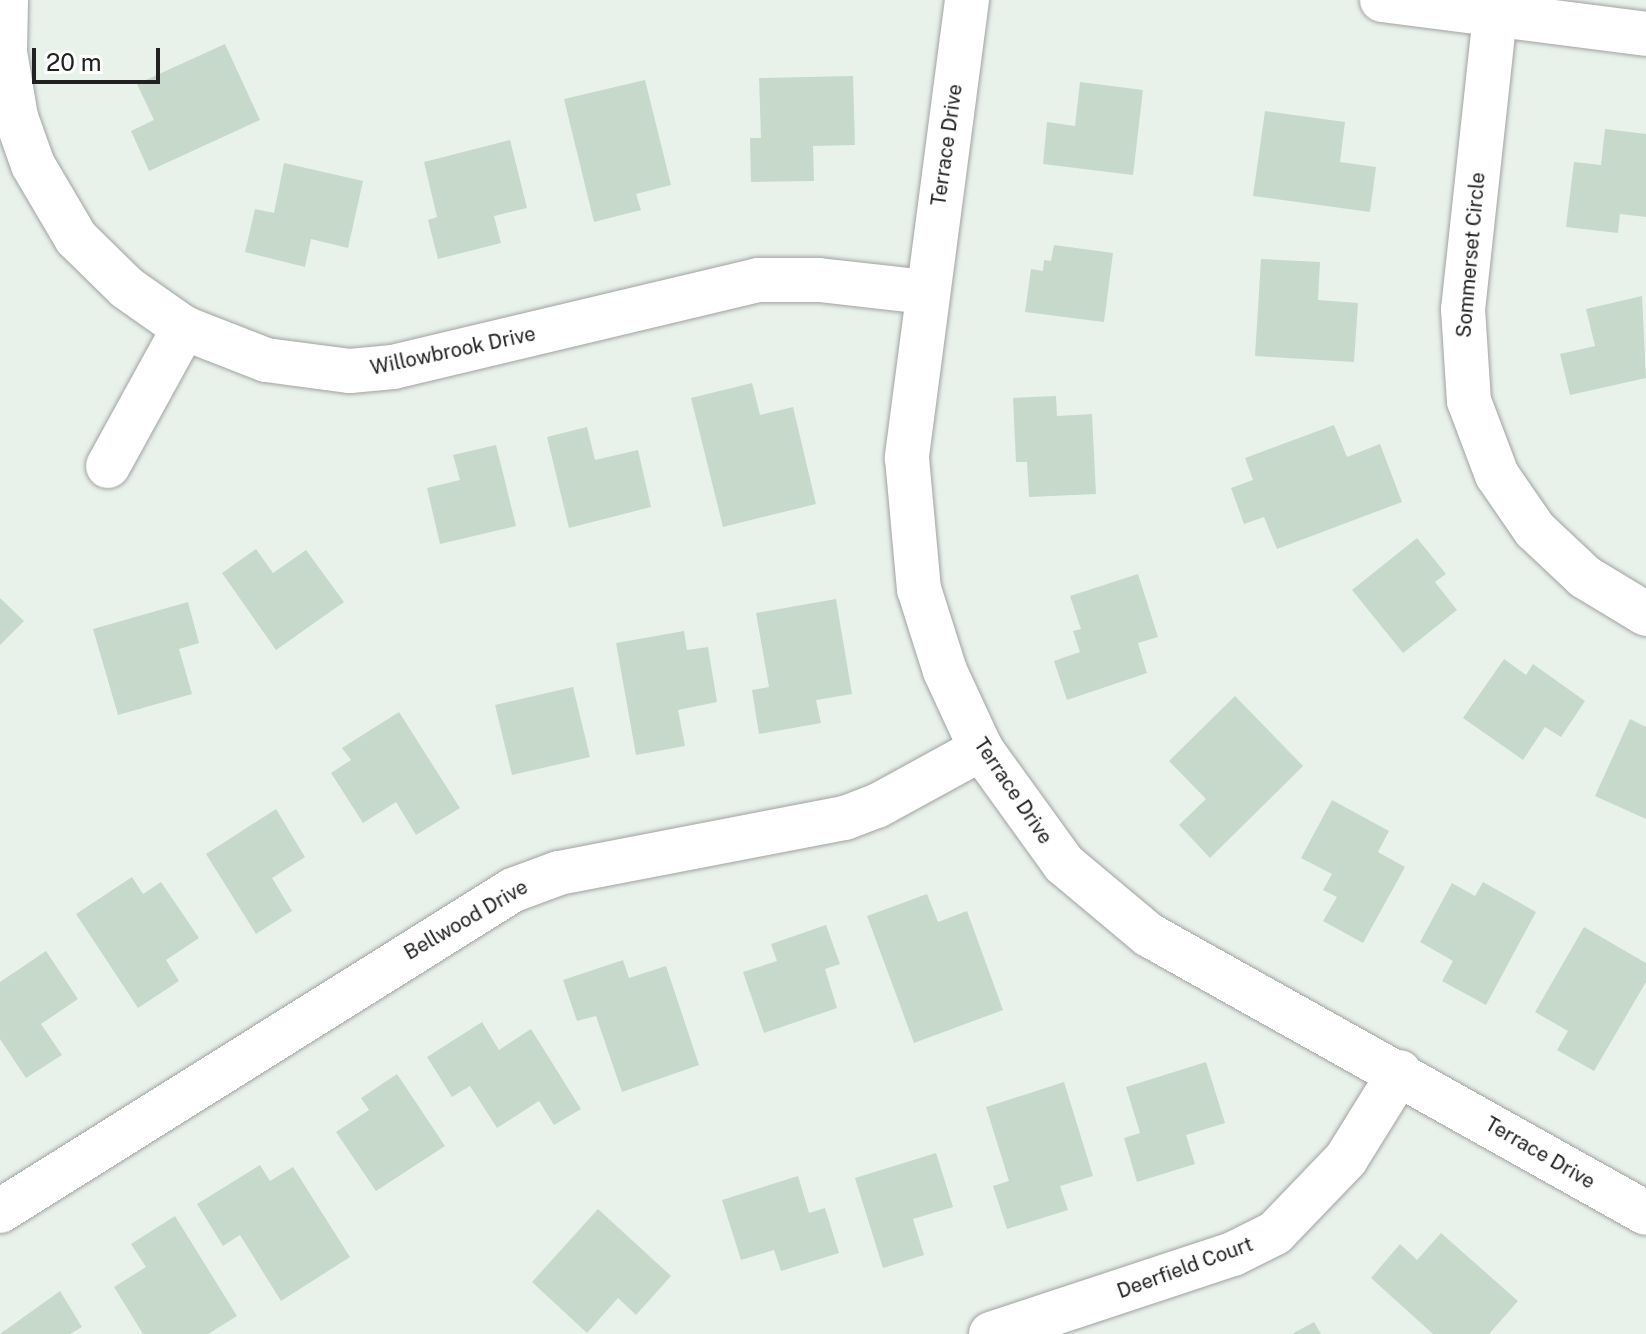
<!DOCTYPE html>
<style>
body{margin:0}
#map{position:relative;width:1646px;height:1334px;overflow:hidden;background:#e8f2eb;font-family:"Public Sans",sans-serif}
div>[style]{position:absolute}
.building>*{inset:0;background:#c7d9ca}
.roads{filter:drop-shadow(0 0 2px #a2a2a2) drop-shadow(0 0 2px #a2a2a2)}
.minor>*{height:44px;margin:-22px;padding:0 22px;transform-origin:22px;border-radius:22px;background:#fff}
span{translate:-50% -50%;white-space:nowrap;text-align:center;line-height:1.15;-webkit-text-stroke:7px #fff;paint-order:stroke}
.street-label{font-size:20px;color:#212121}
.scale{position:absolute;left:32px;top:48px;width:128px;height:36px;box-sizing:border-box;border:4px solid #212121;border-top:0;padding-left:10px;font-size:24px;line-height:28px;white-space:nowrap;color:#212121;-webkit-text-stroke:6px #fff;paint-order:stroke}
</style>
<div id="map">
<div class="building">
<div style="clip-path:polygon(225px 44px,260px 120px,149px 171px,131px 131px,154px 120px,137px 84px)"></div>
<div style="clip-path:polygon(853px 76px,855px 145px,813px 146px,814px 181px,751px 182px,750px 138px,761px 138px,759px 78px)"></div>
<div style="clip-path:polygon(645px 80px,671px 185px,636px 194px,641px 210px,594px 222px,564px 99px)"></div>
<div style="clip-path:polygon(1080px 82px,1143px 90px,1133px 175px,1043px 164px,1047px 122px,1075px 126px)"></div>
<div style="clip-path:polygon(1265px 111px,1345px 122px,1340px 162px,1376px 167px,1370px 212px,1253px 196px)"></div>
<div style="clip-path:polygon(1605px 129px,1646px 134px,1646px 217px,1620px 214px,1618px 233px,1566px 227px,1574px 162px,1601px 165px)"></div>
<div style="clip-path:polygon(510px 140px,527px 208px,494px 216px,501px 243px,438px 259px,428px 220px,437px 217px,424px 162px)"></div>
<div style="clip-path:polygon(284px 163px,363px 181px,348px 248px,311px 239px,305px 267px,245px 252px,255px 209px,274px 213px)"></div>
<div style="clip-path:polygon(1054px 245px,1113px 253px,1104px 322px,1025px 312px,1031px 269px,1043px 271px,1044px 260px,1051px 261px)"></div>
<div style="clip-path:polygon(1261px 259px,1320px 262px,1318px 300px,1358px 303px,1354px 362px,1255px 356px)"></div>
<div style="clip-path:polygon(1642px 296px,1646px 378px,1570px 395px,1560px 354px,1595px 346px,1586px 309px)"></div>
<div style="clip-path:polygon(752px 383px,760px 415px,793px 407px,816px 504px,723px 527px,691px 398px)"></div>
<div style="clip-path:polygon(1056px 396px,1057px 416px,1092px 414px,1096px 494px,1029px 497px,1027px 462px,1016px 462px,1013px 398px)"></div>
<div style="clip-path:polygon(1334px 425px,1347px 457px,1380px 444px,1402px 502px,1277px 549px,1264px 517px,1244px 524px,1231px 488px,1253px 480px,1245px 458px)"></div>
<div style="clip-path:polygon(587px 427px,595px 460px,638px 450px,651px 507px,569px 528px,547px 437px)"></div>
<div style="clip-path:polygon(496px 445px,516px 526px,440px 544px,427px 488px,460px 480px,453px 455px)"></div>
<div style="clip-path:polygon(1417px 538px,1446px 574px,1435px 582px,1457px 610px,1403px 653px,1352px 590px)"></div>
<div style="clip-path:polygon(256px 549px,273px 573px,306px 550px,344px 602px,276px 650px,222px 573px)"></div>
<div style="clip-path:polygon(1138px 574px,1158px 637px,1138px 643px,1147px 673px,1067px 700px,1054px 661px,1080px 652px,1073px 631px,1081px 629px,1070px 596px)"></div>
<div style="clip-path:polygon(0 598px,24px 621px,0 645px)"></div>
<div style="clip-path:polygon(836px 599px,852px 694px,816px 700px,821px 723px,759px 734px,752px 690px,769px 687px,756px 613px)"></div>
<div style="clip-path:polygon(188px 602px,199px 643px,179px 649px,192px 694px,118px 715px,93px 629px)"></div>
<div style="clip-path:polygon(684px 631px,687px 650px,708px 647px,717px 702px,678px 710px,685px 746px,636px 755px,616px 643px)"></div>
<div style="clip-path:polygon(1504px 659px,1526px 675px,1533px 664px,1585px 701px,1561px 737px,1545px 727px,1523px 760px,1463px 718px)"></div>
<div style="clip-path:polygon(573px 687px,590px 757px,512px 775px,495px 705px)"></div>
<div style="clip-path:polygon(1235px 696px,1303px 766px,1210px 858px,1179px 825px,1206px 799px,1169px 761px)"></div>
<div style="clip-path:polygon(399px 712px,460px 808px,416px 835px,396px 802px,363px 823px,331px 773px,351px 760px,342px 748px)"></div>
<div style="clip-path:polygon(1630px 719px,1646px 727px,1646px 819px,1595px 796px)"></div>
<div style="clip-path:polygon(1332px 800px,1389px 831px,1378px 852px,1405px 867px,1363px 943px,1323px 921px,1337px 897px,1323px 890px,1332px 874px,1301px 858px)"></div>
<div style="clip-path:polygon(276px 809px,305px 857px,272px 878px,292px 911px,256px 934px,206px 854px)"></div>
<div style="clip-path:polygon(132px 877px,143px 894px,161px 882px,199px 938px,166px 960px,179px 981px,138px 1008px,76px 914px)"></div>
<div style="clip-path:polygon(1483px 882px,1536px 912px,1486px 1005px,1442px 981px,1453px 961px,1420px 942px,1452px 883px,1475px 896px)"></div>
<div style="clip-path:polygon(927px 894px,938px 922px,967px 911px,1003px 1010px,914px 1043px,867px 916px)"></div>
<div style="clip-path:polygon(826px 925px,840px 964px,825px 969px,837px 1008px,764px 1033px,743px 972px,777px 961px,771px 944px)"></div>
<div style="clip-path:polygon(1584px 927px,1646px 963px,1646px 982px,1594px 1071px,1557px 1050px,1568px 1031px,1535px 1012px)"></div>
<div style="clip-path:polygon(46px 951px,78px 999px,41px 1024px,62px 1055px,26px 1078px,0 1039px,0 982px)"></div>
<div style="clip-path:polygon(623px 960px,629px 978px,666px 966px,699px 1065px,622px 1092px,596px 1016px,577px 1021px,563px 980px)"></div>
<div style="clip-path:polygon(482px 1022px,499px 1050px,531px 1029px,581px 1109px,554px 1125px,539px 1101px,497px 1128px,470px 1086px,452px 1097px,427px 1057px)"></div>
<div style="clip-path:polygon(1206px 1062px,1225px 1123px,1186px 1135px,1195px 1164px,1137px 1182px,1124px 1138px,1140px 1133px,1126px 1087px)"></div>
<div style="clip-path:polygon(397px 1074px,445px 1146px,376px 1191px,336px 1132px,369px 1110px,361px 1098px)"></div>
<div style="clip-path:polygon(1064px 1082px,1093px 1176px,1060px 1186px,1068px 1210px,1007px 1229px,993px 1186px,1009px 1181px,986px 1107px)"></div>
<div style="clip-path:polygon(936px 1153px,953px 1207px,913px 1219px,924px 1255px,883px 1268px,855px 1178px)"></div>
<div style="clip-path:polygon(260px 1165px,270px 1181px,293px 1167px,350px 1257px,281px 1301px,240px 1235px,223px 1246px,197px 1204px)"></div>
<div style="clip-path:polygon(798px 1176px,809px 1213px,825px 1208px,839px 1253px,781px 1271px,774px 1250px,741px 1260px,722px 1200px)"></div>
<div style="clip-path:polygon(598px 1209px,671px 1276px,636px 1315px,618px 1298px,587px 1333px,532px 1282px)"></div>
<div style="clip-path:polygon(175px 1216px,237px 1316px,208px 1334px,143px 1334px,114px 1287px,146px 1267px,131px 1244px)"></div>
<div style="clip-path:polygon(1441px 1233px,1518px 1301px,1489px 1334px,1433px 1334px,1371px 1278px,1400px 1244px,1417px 1260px)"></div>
<div style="clip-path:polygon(60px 1291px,82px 1327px,70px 1334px,0 1334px)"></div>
<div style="clip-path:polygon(1314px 1322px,1321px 1334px,1292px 1334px)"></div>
</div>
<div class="roads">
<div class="minor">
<div style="left:6px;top:0;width:52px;rotate:91.1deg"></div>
<div style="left:5px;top:52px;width:66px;rotate:80.4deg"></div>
<div style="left:16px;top:117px;width:51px;rotate:70.5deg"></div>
<div style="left:33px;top:165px;width:85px;rotate:59.5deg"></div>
<div style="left:76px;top:238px;width:71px;rotate:44.4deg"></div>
<div style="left:127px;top:288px;width:70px;rotate:35.1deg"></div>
<div style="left:184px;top:328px;width:88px;rotate:21.3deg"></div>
<div style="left:266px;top:360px;width:85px;rotate:7.5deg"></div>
<div style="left:350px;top:371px;width:43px;rotate:-5.3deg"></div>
<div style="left:393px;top:367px;width:375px;rotate:-13.4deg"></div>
<div style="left:758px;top:280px;width:61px"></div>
<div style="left:819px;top:280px;width:108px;rotate:6.4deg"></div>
<div style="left:967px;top:0;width:462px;rotate:97.5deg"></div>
<div style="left:907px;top:458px;width:132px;rotate:84.8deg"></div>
<div style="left:919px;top:589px;width:86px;rotate:72.4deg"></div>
<div style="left:945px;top:671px;width:86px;rotate:65.2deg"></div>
<div style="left:981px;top:749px;width:142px;rotate:54.2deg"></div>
<div style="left:1064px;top:864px;width:111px;rotate:39.9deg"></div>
<div style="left:1149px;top:935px;width:569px;rotate:29.22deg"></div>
<div style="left:1382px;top:0;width:266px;rotate:7.3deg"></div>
<div style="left:1495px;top:15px;width:296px;rotate:96.2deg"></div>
<div style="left:1463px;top:309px;width:92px;rotate:86.3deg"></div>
<div style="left:1469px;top:401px;width:79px;rotate:69.3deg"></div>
<div style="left:1497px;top:475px;width:67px;rotate:55.4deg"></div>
<div style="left:1535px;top:530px;width:69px;rotate:43.2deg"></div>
<div style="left:1585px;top:577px;width:71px;rotate:31.2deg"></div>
<div style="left:108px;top:466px;width:158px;rotate:-61.2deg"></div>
<div style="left:0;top:1211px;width:605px;rotate:-32.04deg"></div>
<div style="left:513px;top:890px;width:49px;rotate:-20.3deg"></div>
<div style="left:559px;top:873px;width:291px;rotate:-10.9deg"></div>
<div style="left:845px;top:818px;width:34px;rotate:-21deg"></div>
<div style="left:877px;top:806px;width:119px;rotate:-28.7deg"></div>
<div style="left:991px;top:1334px;width:255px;rotate:-18.3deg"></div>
<div style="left:1233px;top:1254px;width:47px;rotate:-26.6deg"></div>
<div style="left:1275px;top:1233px;width:103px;rotate:-46.2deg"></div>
<div style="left:1346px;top:1159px;width:102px;rotate:-58.2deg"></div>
</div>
</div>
<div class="street-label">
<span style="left:947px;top:145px;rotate:-82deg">Terrace Drive</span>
<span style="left:1471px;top:255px;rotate:-85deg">Sommerset Circle</span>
<span style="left:453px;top:351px;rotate:-12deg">Willowbrook Drive</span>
<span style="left:1013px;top:791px;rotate:56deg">Terrace Drive</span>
<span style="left:466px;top:920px;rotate:-30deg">Bellwood Drive</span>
<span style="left:1540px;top:1153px;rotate:30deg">Terrace Drive</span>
<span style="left:1185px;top:1268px;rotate:-20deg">Deerfield Court</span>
</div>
<div class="scale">20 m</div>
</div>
